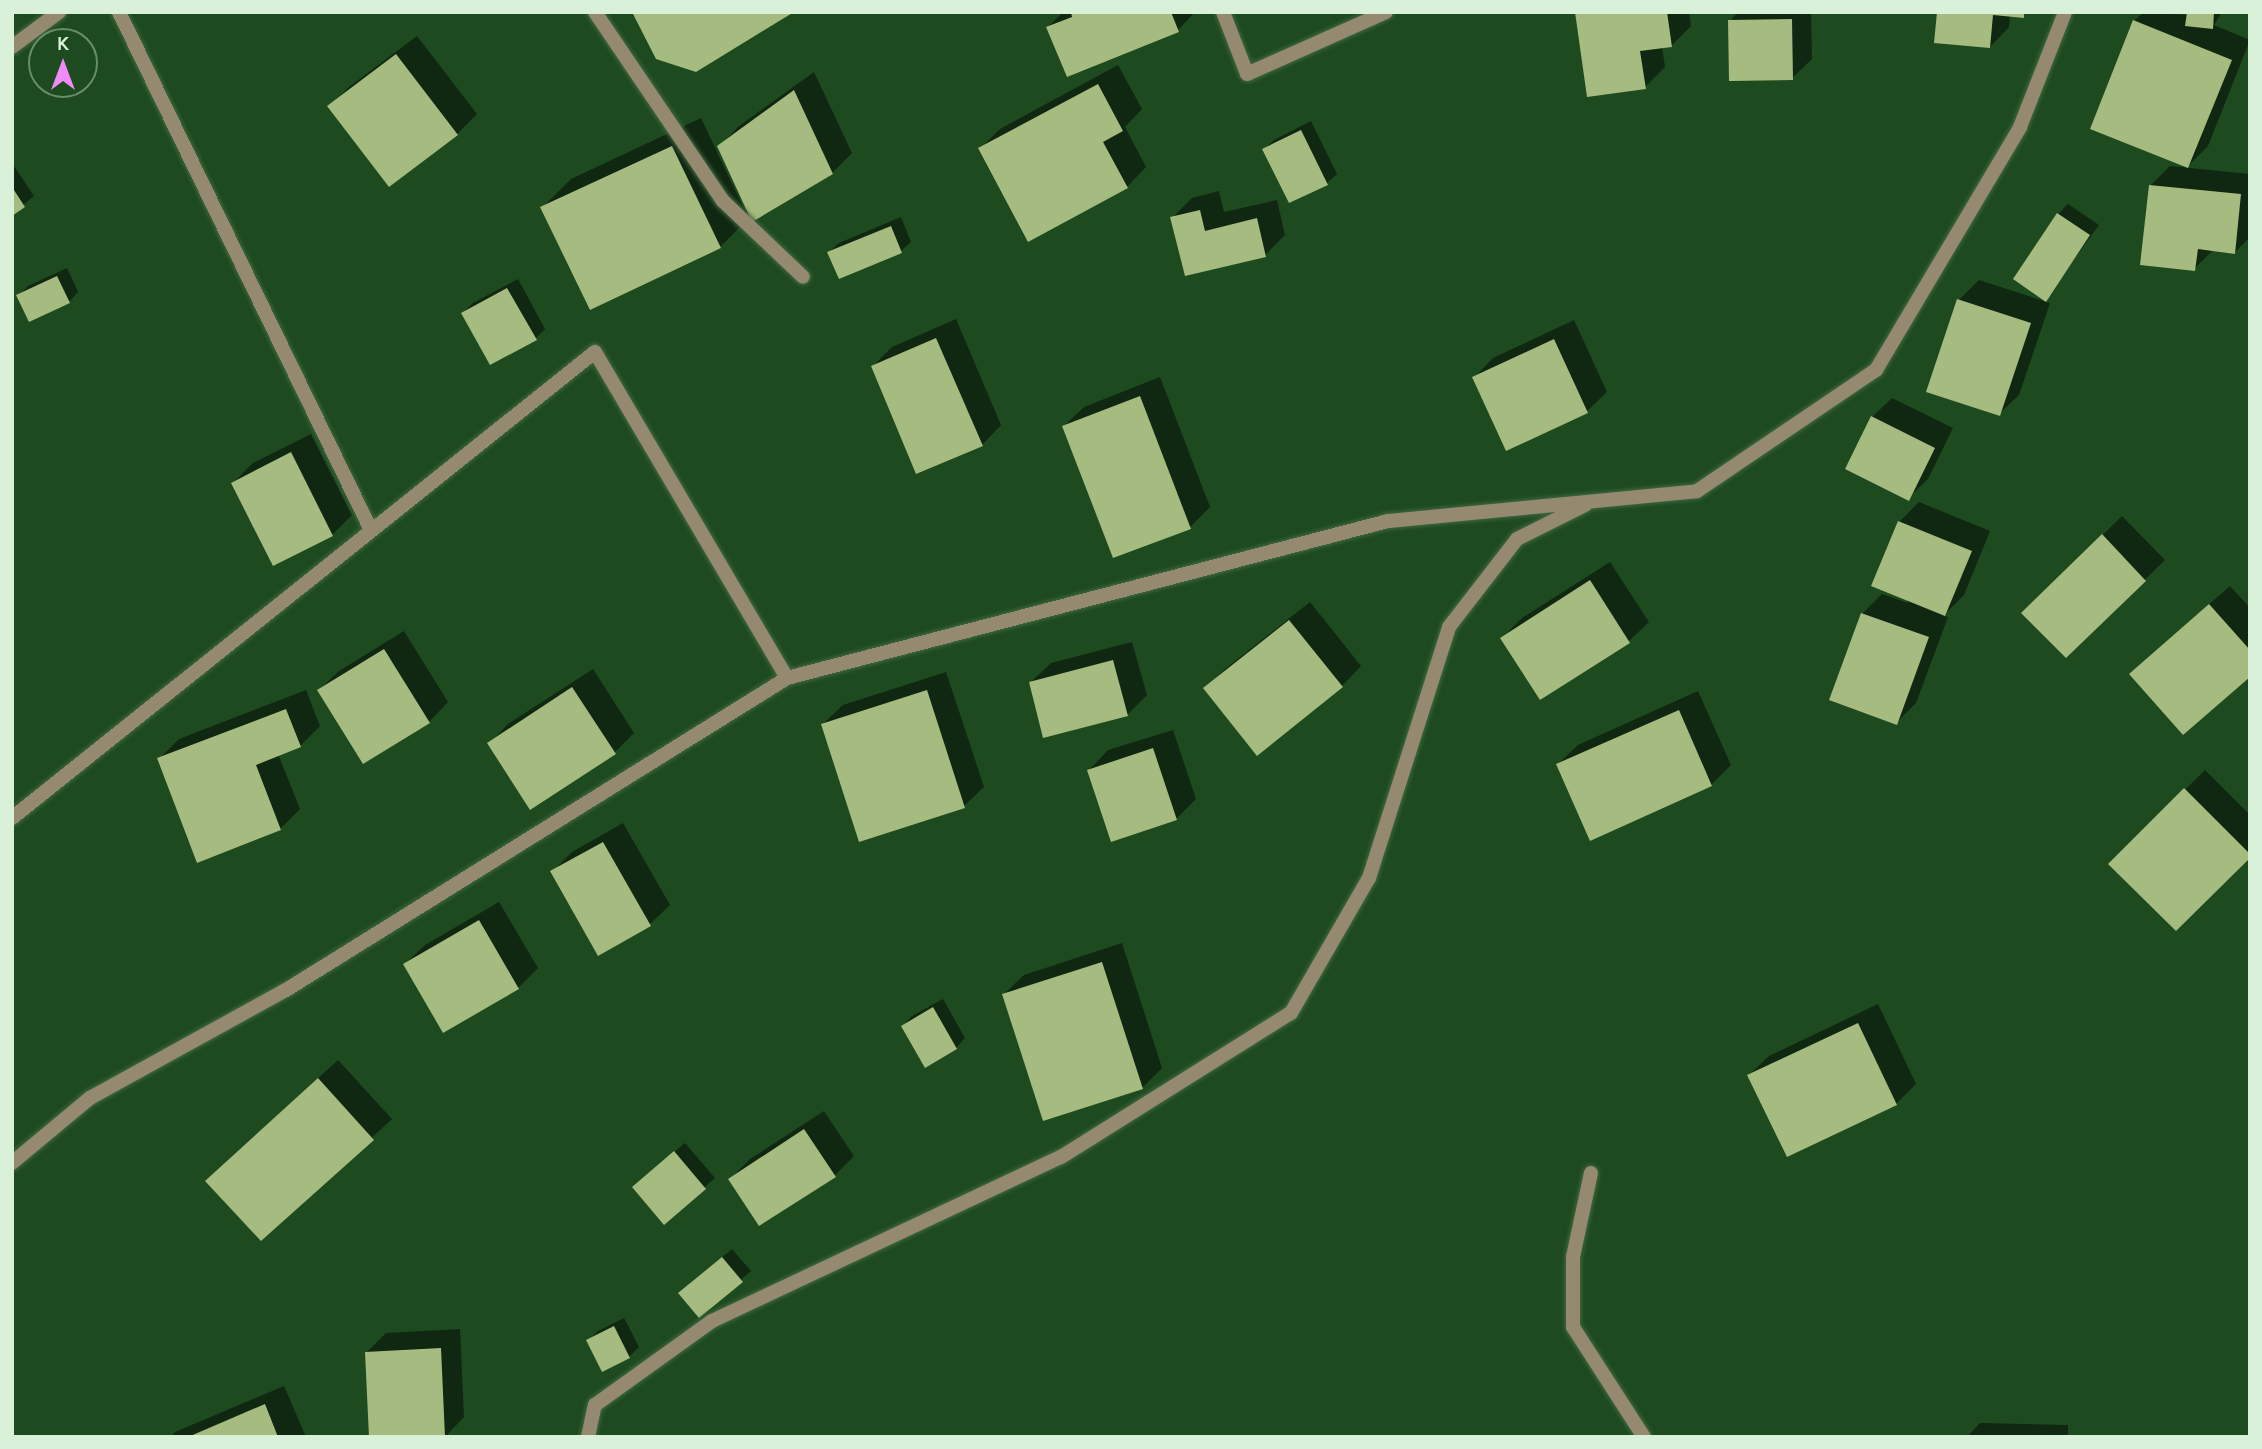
<!DOCTYPE html>
<style>
body{margin:0}
#map{position:relative;width:2262px;height:1449px;overflow:hidden;background:#1e4a20;font-family:Karla,sans-serif}
div>[style]{position:absolute}
.shadow>*{inset:0;background:#0007}
.building>*{inset:0;background:#a6bb80}
.roads{filter:drop-shadow(0 0 2px #406841) drop-shadow(0 0 2px #406841)}
.street>*{height:14px;margin:-7px;padding:0 7px;transform-origin:7px;border-radius:7px;background:#958970}
span{translate:-50% -50%;white-space:nowrap;text-align:center;line-height:1.15;-webkit-text-stroke:7px #1e4a20;paint-order:stroke}
.frame{position:absolute;inset:0;border:14px solid #d9f1d8;pointer-events:none}
.north{position:absolute;left:28px;top:28px;width:70px;height:70px;box-sizing:border-box;background:#1e4a20;border:2px solid #698d6a;border-radius:50%;rotate:0deg;font-size:19px;font-weight:700;line-height:28px;text-align:center;color:#d9f1d8}
.north::after{content:'';display:block;margin:auto;width:24px;height:32px;background:#ef8bf7;clip-path:polygon(50% 0,100% 100%,50% 72%,0 100%)}
</style>
<div id="map">
<div class="shadow">
<div style="clip-path:polygon(1063px 12px,1195px 12px,1178px 30px,1048px 27px)"></div>
<div style="clip-path:polygon(1577px 12px,1689px 12px,1691px 26px,1671px 46px,1662px 47px,1665px 67px,1645px 87px)"></div>
<div style="clip-path:polygon(1738px 12px,1811px 12px,1812px 59px,1792px 78px,1730px 21px)"></div>
<div style="clip-path:polygon(1939px 12px,2027px 12px,2023px 16px,2010px 15px,2009px 27px,1990px 47px)"></div>
<div style="clip-path:polygon(2144px 12px,2188px 15px,2188px 12px,2222px 12px,2214px 25px,2250px 40px,2208px 146px,2188px 166px,2134px 21px)"></div>
<div style="clip-path:polygon(417px 36px,477px 114px,457px 134px,330px 106px,349px 87px)"></div>
<div style="clip-path:polygon(1118px 65px,1142px 109px,1125px 127px,1146px 167px,1127px 187px,980px 149px,1000px 129px)"></div>
<div style="clip-path:polygon(814px 72px,852px 153px,832px 173px,751px 216px,720px 247px,542px 208px,571px 179px,701px 118px,745px 211px,748px 209px,720px 146px,739px 126px)"></div>
<div style="clip-path:polygon(1311px 121px,1337px 174px,1327px 183px,1264px 150px,1274px 140px)"></div>
<div style="clip-path:polygon(12px 163px,34px 196px,12px 214px)"></div>
<div style="clip-path:polygon(2170px 166px,2250px 174px,2250px 237px,2235px 252px,2214px 249px,2194px 269px,2150px 186px)"></div>
<div style="clip-path:polygon(1219px 191px,1224px 212px,1277px 200px,1285px 235px,1265px 255px,1172px 218px,1192px 198px)"></div>
<div style="clip-path:polygon(2068px 204px,2099px 225px,2045px 299px,2058px 214px)"></div>
<div style="clip-path:polygon(901px 217px,911px 242px,901px 251px,829px 252px,839px 243px)"></div>
<div style="clip-path:polygon(67px 268px,78px 292px,69px 302px,19px 295px,28px 286px)"></div>
<div style="clip-path:polygon(518px 279px,545px 329px,536px 338px,463px 313px,473px 303px)"></div>
<div style="clip-path:polygon(1979px 280px,2050px 303px,2019px 395px,1999px 414px,1959px 300px)"></div>
<div style="clip-path:polygon(956px 319px,1001px 425px,982px 445px,873px 366px,892px 347px)"></div>
<div style="clip-path:polygon(1574px 320px,1607px 392px,1587px 411px,1474px 378px,1493px 358px)"></div>
<div style="clip-path:polygon(1160px 377px,1210px 507px,1190px 527px,1114px 556px,1064px 426px,1084px 407px)"></div>
<div style="clip-path:polygon(1892px 398px,1953px 428px,1928px 479px,1908px 498px,1872px 417px)"></div>
<div style="clip-path:polygon(311px 434px,352px 515px,332px 535px,274px 564px,233px 483px,253px 463px)"></div>
<div style="clip-path:polygon(1919px 502px,1990px 531px,1964px 595px,1943px 616px,1948px 617px,1916px 703px,1896px 723px,1862px 614px,1882px 594px,1908px 603px,1899px 522px)"></div>
<div style="clip-path:polygon(2122px 516px,2165px 560px,2066px 656px,2023px 613px)"></div>
<div style="clip-path:polygon(1610px 562px,1649px 622px,1629px 641px,1541px 698px,1502px 638px,1522px 618px)"></div>
<div style="clip-path:polygon(2230px 586px,2250px 608px,2250px 674px,2151px 655px)"></div>
<div style="clip-path:polygon(1310px 602px,1361px 666px,1342px 686px,1206px 688px,1225px 669px)"></div>
<div style="clip-path:polygon(404px 631px,448px 702px,429px 722px,319px 690px,339px 671px)"></div>
<div style="clip-path:polygon(1132px 642px,1147px 695px,1127px 715px,1031px 682px,1051px 663px)"></div>
<div style="clip-path:polygon(593px 669px,634px 733px,615px 752px,489px 744px,508px 724px)"></div>
<div style="clip-path:polygon(946px 672px,984px 787px,964px 806px,823px 724px,843px 705px)"></div>
<div style="clip-path:polygon(306px 690px,320px 726px,300px 746px,278px 754px,300px 809px,280px 829px,159px 759px,179px 739px)"></div>
<div style="clip-path:polygon(1698px 691px,1731px 765px,1711px 785px,1558px 764px,1578px 745px)"></div>
<div style="clip-path:polygon(1173px 730px,1196px 799px,1176px 819px,1089px 770px,1108px 750px)"></div>
<div style="clip-path:polygon(2205px 770px,2250px 815px,2250px 855px,2110px 864px)"></div>
<div style="clip-path:polygon(623px 823px,670px 905px,650px 924px,552px 872px,572px 852px)"></div>
<div style="clip-path:polygon(499px 902px,538px 968px,518px 988px,444px 1031px,405px 964px,425px 945px)"></div>
<div style="clip-path:polygon(1122px 943px,1162px 1068px,1142px 1088px,1004px 994px,1024px 975px)"></div>
<div style="clip-path:polygon(943px 999px,965px 1038px,956px 1048px,903px 1026px,912px 1016px)"></div>
<div style="clip-path:polygon(1878px 1004px,1916px 1084px,1896px 1104px,1749px 1075px,1769px 1056px)"></div>
<div style="clip-path:polygon(338px 1060px,392px 1119px,261px 1239px,227px 1161px)"></div>
<div style="clip-path:polygon(824px 1111px,854px 1156px,834px 1176px,730px 1179px,750px 1159px)"></div>
<div style="clip-path:polygon(685px 1143px,715px 1178px,665px 1222px,643px 1178px)"></div>
<div style="clip-path:polygon(732px 1249px,751px 1271px,699px 1316px,690px 1283px)"></div>
<div style="clip-path:polygon(624px 1318px,639px 1347px,629px 1357px,588px 1341px,598px 1331px)"></div>
<div style="clip-path:polygon(460px 1329px,464px 1417px,445px 1437px,367px 1352px,386px 1333px)"></div>
<div style="clip-path:polygon(284px 1386px,306px 1437px,171px 1437px,175px 1432px)"></div>
<div style="clip-path:polygon(1980px 1423px,2068px 1425px,2068px 1437px,1967px 1437px)"></div>
</div>
<div class="building">
<div style="clip-path:polygon(632px 12px,794px 12px,696px 72px,656px 59px)"></div>
<div style="clip-path:polygon(1071px 12px,1171px 12px,1179px 32px,1067px 77px,1046px 27px,1072px 17px)"></div>
<div style="clip-path:polygon(1575px 12px,1667px 12px,1672px 47px,1640px 51px,1646px 89px,1587px 97px)"></div>
<div style="clip-path:polygon(1937px 12px,2024px 12px,2024px 18px,1993px 15px,1990px 48px,1934px 43px)"></div>
<div style="clip-path:polygon(2187px 12px,2214px 12px,2213px 29px,2185px 26px)"></div>
<div style="clip-path:polygon(1792px 19px,1793px 80px,1729px 81px,1728px 20px)"></div>
<div style="clip-path:polygon(2133px 20px,2232px 60px,2188px 168px,2090px 129px)"></div>
<div style="clip-path:polygon(396px 54px,458px 135px,389px 187px,327px 106px)"></div>
<div style="clip-path:polygon(1098px 84px,1123px 131px,1103px 142px,1128px 188px,1028px 242px,978px 148px)"></div>
<div style="clip-path:polygon(794px 90px,833px 174px,752px 222px,717px 146px)"></div>
<div style="clip-path:polygon(1301px 130px,1328px 185px,1289px 203px,1262px 149px)"></div>
<div style="clip-path:polygon(672px 146px,721px 248px,590px 310px,540px 207px)"></div>
<div style="clip-path:polygon(2149px 185px,2241px 194px,2235px 254px,2198px 249px,2195px 271px,2140px 265px)"></div>
<div style="clip-path:polygon(12px 187px,25px 207px,12px 216px)"></div>
<div style="clip-path:polygon(1200px 210px,1205px 231px,1257px 218px,1266px 257px,1185px 276px,1170px 217px)"></div>
<div style="clip-path:polygon(2057px 213px,2090px 235px,2046px 302px,2013px 279px)"></div>
<div style="clip-path:polygon(891px 226px,902px 253px,839px 279px,827px 252px)"></div>
<div style="clip-path:polygon(57px 276px,70px 303px,29px 322px,16px 295px)"></div>
<div style="clip-path:polygon(507px 288px,537px 340px,490px 365px,461px 313px)"></div>
<div style="clip-path:polygon(1957px 299px,2031px 323px,2000px 416px,1926px 392px)"></div>
<div style="clip-path:polygon(936px 338px,983px 446px,916px 474px,871px 366px)"></div>
<div style="clip-path:polygon(1554px 339px,1588px 413px,1506px 451px,1472px 377px)"></div>
<div style="clip-path:polygon(1140px 396px,1191px 529px,1113px 558px,1062px 426px)"></div>
<div style="clip-path:polygon(1871px 416px,1935px 448px,1909px 501px,1845px 469px)"></div>
<div style="clip-path:polygon(291px 452px,333px 536px,273px 566px,231px 483px)"></div>
<div style="clip-path:polygon(1898px 521px,1972px 551px,1945px 616px,1871px 586px)"></div>
<div style="clip-path:polygon(2102px 534px,2146px 581px,2066px 658px,2021px 613px)"></div>
<div style="clip-path:polygon(1590px 580px,1630px 643px,1540px 700px,1500px 638px)"></div>
<div style="clip-path:polygon(2209px 604px,2250px 650px,2250px 677px,2183px 735px,2129px 674px)"></div>
<div style="clip-path:polygon(1861px 613px,1929px 637px,1897px 725px,1829px 700px)"></div>
<div style="clip-path:polygon(1289px 620px,1343px 687px,1257px 756px,1203px 688px)"></div>
<div style="clip-path:polygon(384px 649px,430px 723px,363px 764px,317px 690px)"></div>
<div style="clip-path:polygon(1113px 660px,1128px 716px,1043px 738px,1029px 682px)"></div>
<div style="clip-path:polygon(572px 687px,616px 754px,530px 810px,487px 743px)"></div>
<div style="clip-path:polygon(927px 690px,965px 808px,859px 842px,821px 724px)"></div>
<div style="clip-path:polygon(286px 709px,301px 747px,256px 765px,281px 830px,197px 863px,157px 758px)"></div>
<div style="clip-path:polygon(1679px 710px,1712px 786px,1590px 841px,1556px 764px)"></div>
<div style="clip-path:polygon(1153px 748px,1177px 820px,1111px 842px,1087px 770px)"></div>
<div style="clip-path:polygon(2184px 788px,2250px 854px,2250px 858px,2176px 931px,2108px 864px)"></div>
<div style="clip-path:polygon(603px 842px,651px 926px,598px 956px,550px 871px)"></div>
<div style="clip-path:polygon(479px 920px,519px 989px,443px 1033px,403px 964px)"></div>
<div style="clip-path:polygon(1102px 962px,1143px 1089px,1043px 1121px,1002px 994px)"></div>
<div style="clip-path:polygon(933px 1007px,957px 1049px,925px 1068px,901px 1026px)"></div>
<div style="clip-path:polygon(1858px 1023px,1897px 1105px,1787px 1157px,1747px 1075px)"></div>
<div style="clip-path:polygon(318px 1078px,374px 1140px,261px 1241px,205px 1181px)"></div>
<div style="clip-path:polygon(804px 1129px,836px 1177px,759px 1226px,728px 1179px)"></div>
<div style="clip-path:polygon(674px 1151px,706px 1189px,664px 1225px,632px 1187px)"></div>
<div style="clip-path:polygon(722px 1257px,743px 1282px,699px 1318px,678px 1293px)"></div>
<div style="clip-path:polygon(614px 1326px,630px 1358px,602px 1372px,586px 1340px)"></div>
<div style="clip-path:polygon(441px 1348px,445px 1437px,369px 1437px,365px 1352px)"></div>
<div style="clip-path:polygon(265px 1404px,278px 1437px,188px 1437px)"></div>
</div>
<div class="roads">
<div class="street">
<div style="left:119px;top:12px;width:576px;rotate:64.06deg"></div>
<div style="left:595px;top:12px;width:228px;rotate:55.9deg"></div>
<div style="left:723px;top:201px;width:110px;rotate:43.5deg"></div>
<div style="left:1223px;top:12px;width:66px;rotate:68.8deg"></div>
<div style="left:1247px;top:74px;width:152px;rotate:-24deg"></div>
<div style="left:12px;top:47px;width:59px;rotate:-36.7deg"></div>
<div style="left:12px;top:818px;width:746px;rotate:-38.64deg"></div>
<div style="left:595px;top:352px;width:378px;rotate:59.5deg"></div>
<div style="left:12px;top:1163px;width:102px;rotate:-39.8deg"></div>
<div style="left:90px;top:1098px;width:224px;rotate:-28.9deg"></div>
<div style="left:286px;top:990px;width:590px;rotate:-31.91deg"></div>
<div style="left:787px;top:678px;width:621px;rotate:-14.64deg"></div>
<div style="left:1388px;top:521px;width:310px;rotate:-5.5deg"></div>
<div style="left:1697px;top:491px;width:216px;rotate:-34.1deg"></div>
<div style="left:1876px;top:370px;width:282px;rotate:-59.3deg"></div>
<div style="left:2020px;top:127px;width:123px;rotate:-68.6deg"></div>
<div style="left:1591px;top:1173px;width:86px;rotate:102.1deg"></div>
<div style="left:1573px;top:1257px;width:70px;rotate:90deg"></div>
<div style="left:1573px;top:1327px;width:131px;rotate:57.2deg"></div>
<div style="left:588px;top:1437px;width:33px;rotate:-78deg"></div>
<div style="left:595px;top:1405px;width:144px;rotate:-35.7deg"></div>
<div style="left:712px;top:1321px;width:386px;rotate:-25.2deg"></div>
<div style="left:1061px;top:1157px;width:271px;rotate:-32.1deg"></div>
<div style="left:1291px;top:1013px;width:156px;rotate:-60deg"></div>
<div style="left:1369px;top:878px;width:263px;rotate:-72.3deg"></div>
<div style="left:1449px;top:627px;width:111px;rotate:-52.3deg"></div>
<div style="left:1517px;top:539px;width:76px;rotate:-26.6deg"></div>
</div>
</div>
<div class="frame"></div>
<div class="north">K</div>
</div>
